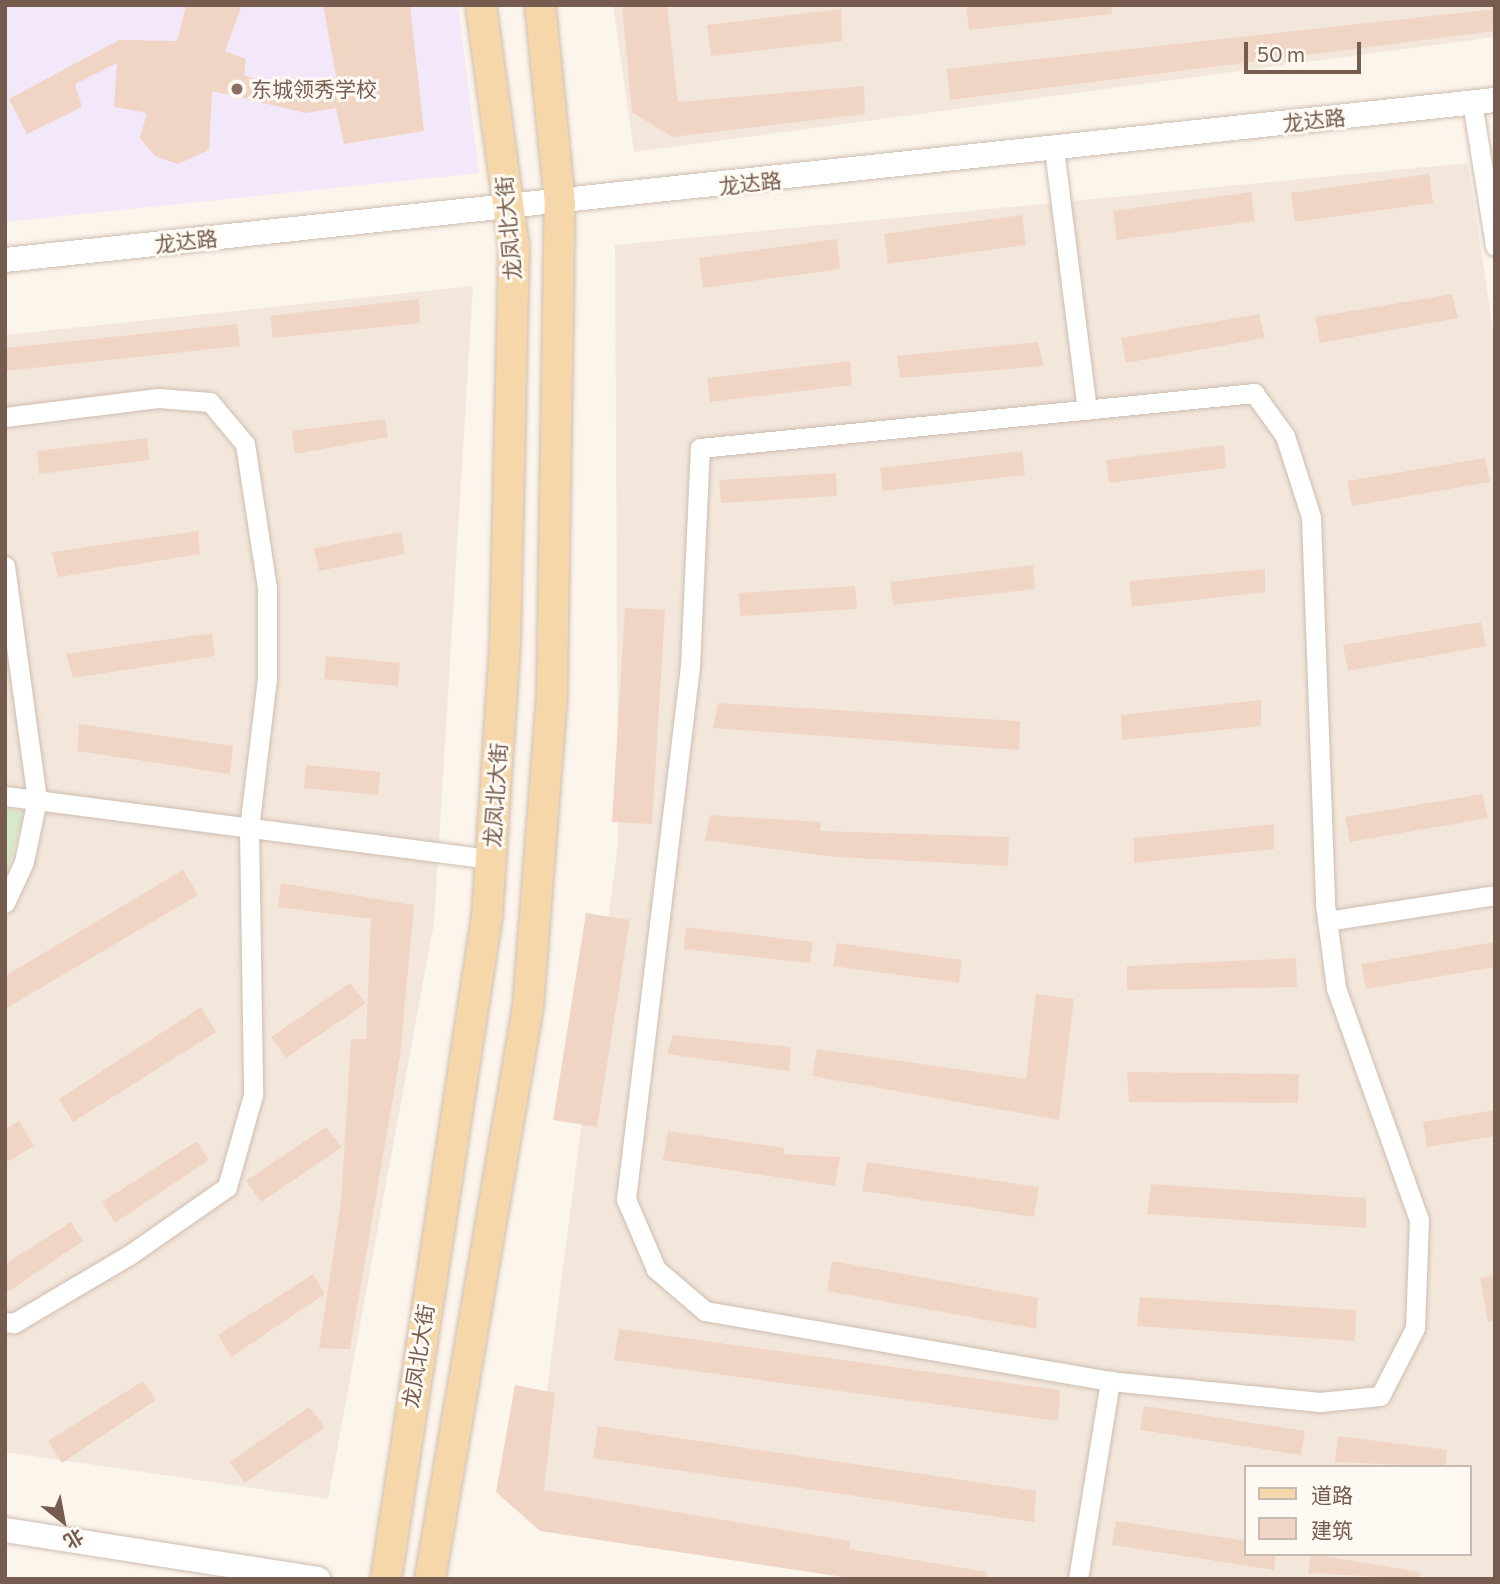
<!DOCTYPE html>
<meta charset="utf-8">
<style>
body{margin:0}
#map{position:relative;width:1500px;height:1584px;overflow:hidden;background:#fcf5ec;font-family:Commissioner,"Noto Sans SC",sans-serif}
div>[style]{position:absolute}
.residential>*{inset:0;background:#f3e7db}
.education>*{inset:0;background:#f2e8f9}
.green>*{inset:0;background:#d8e9ca}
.building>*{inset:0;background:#f0d5c5}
.roads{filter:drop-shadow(0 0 2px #cebdb1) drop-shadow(0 0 2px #cebdb1)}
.minor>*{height:19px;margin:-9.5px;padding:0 9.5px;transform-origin:9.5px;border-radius:9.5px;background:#fff}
.tertiary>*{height:24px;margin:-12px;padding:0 12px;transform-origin:12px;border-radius:12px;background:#fff}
.primary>*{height:30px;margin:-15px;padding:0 15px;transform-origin:15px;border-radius:15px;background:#f5d7a9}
.dots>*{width:19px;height:19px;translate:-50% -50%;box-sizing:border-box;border:4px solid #fef9f2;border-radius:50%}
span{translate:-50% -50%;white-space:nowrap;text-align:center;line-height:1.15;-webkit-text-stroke:6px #fef9f2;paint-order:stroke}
.education-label{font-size:21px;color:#785e54}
.left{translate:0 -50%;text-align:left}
.street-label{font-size:21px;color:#765c4f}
.frame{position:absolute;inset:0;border:7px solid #765c4f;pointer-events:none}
.legend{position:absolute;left:1244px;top:1465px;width:228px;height:91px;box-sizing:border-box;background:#fef9f2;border:2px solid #c8bab1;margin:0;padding:9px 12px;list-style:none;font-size:21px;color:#765c4f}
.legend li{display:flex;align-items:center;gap:14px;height:35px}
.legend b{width:35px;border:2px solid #c8bab1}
.north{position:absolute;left:28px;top:1486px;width:70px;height:70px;-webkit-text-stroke:5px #fef9f2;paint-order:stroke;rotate:149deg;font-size:19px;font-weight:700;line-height:28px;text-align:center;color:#765c4f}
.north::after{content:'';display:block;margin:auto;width:24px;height:32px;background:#765c4f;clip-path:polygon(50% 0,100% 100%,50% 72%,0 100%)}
.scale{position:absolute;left:1244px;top:42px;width:117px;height:32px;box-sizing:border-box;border:4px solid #765c4f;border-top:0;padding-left:9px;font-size:21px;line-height:24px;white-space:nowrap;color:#765c4f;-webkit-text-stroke:5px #fef9f2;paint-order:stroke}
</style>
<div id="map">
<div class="residential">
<div style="clip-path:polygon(613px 5px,1495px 5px,1495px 37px,634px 152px)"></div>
<div style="clip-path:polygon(evenodd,1468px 163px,1495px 342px,1495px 1579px,950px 1579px,532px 1505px,618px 844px,615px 245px,1468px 163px,1246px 1467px,1470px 1467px,1470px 1554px,1246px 1554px,1246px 1467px)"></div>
<div style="clip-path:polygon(473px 286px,434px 923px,328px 1499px,5px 1452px,5px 335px)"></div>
</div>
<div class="education">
<div style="clip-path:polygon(5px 5px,458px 5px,479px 173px,5px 222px)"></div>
</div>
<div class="green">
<div style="clip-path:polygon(5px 809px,24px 811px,5px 881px)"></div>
</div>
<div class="building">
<div style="clip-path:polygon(186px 5px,242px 5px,225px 51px,246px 59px,244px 75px,298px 93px,338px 86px,323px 5px,410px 5px,424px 131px,344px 144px,336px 108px,306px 113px,212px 91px,209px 150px,178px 164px,155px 156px,140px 138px,147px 113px,114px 107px,117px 63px,75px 84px,82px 107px,27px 134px,9px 99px,119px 40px,177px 41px)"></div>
<div style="clip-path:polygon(622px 5px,667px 5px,678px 102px,864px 86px,865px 114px,672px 137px,632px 112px)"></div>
<div style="clip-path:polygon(966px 5px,1111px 5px,1112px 14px,969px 30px)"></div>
<div style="clip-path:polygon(841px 9px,842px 41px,711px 56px,707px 25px)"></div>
<div style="clip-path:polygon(1495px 9px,1495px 31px,950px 100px,947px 69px)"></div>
<div style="clip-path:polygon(1429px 174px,1433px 203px,1295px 222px,1291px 193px)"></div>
<div style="clip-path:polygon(1251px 192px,1255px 221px,1117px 240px,1113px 211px)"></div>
<div style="clip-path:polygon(1022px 215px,1026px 245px,888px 264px,884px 234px)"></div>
<div style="clip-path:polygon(837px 239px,840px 269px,703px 288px,699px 258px)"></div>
<div style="clip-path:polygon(1452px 294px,1458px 318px,1320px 343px,1315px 317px)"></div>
<div style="clip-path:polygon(419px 299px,420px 323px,273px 338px,270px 316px)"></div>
<div style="clip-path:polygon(1259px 314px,1265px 338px,1126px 363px,1121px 338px)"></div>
<div style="clip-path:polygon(237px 324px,240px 346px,5px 371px,5px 348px)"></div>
<div style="clip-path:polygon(1038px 342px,1044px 366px,900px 378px,897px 356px)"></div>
<div style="clip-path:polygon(850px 361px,852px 385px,710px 402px,707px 378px)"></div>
<div style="clip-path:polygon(385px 419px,388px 437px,295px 454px,292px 431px)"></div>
<div style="clip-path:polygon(147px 438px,149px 460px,39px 474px,37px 451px)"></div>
<div style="clip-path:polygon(1224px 445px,1226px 468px,1109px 483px,1106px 460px)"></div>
<div style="clip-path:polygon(1022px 451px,1025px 475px,883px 491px,880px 468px)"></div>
<div style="clip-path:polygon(1485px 458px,1490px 482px,1352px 506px,1347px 481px)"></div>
<div style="clip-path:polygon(836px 473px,837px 496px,721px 503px,719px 480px)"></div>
<div style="clip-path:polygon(198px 531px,200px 554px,58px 577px,52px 552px)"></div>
<div style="clip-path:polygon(401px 532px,405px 554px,319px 571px,314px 548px)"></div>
<div style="clip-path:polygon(1033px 565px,1035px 589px,893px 605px,890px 582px)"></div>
<div style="clip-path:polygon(1265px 569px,1265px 592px,1132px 607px,1129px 581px)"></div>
<div style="clip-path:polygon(855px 586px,857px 609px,740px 616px,739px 593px)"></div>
<div style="clip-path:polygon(625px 608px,665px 610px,652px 824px,612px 822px)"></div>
<div style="clip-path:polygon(1481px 622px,1486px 646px,1348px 671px,1343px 645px)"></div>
<div style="clip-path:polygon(212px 633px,215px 656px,73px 678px,66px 654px)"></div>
<div style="clip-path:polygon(326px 656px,400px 663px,398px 686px,324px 679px)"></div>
<div style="clip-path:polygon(1261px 700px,1261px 726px,1122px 740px,1121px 715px)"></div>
<div style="clip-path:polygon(718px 703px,1020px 721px,1019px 750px,713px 728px)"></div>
<div style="clip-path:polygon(79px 724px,233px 746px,230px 774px,77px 751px)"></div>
<div style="clip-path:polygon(306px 765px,380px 772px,378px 795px,304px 788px)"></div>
<div style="clip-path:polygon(1482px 794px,1488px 818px,1350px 842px,1345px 817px)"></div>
<div style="clip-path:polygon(710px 815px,821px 822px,820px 831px,1009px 837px,1008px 866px,835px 857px,705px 840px)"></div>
<div style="clip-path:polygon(1274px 824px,1274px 849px,1134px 863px,1134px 838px)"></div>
<div style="clip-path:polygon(183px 870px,198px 895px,5px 1009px,5px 976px)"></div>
<div style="clip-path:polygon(281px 883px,414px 905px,400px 1056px,350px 1349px,319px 1348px,341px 1202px,351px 1039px,366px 1039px,371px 919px,278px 907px)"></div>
<div style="clip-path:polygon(586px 913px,630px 920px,597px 1127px,553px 1120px)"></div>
<div style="clip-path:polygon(686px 927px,813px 942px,810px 963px,684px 949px)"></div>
<div style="clip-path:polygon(1495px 942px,1495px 967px,1366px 989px,1361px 964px)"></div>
<div style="clip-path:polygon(837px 943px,962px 960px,959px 983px,833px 966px)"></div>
<div style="clip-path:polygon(1296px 958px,1297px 987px,1127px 990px,1127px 966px)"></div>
<div style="clip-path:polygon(350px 983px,366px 1003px,286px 1058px,271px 1037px)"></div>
<div style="clip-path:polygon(1036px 994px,1074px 999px,1059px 1120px,812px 1076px,817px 1049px,1026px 1079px)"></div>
<div style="clip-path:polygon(201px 1007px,216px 1032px,73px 1122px,59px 1099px)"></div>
<div style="clip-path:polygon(673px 1035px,791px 1047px,789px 1071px,667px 1054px)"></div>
<div style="clip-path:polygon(1127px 1072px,1299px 1074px,1298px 1103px,1129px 1102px)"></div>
<div style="clip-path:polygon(1495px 1110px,1495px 1136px,1427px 1147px,1423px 1122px)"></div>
<div style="clip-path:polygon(19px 1121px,34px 1146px,5px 1163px,5px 1129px)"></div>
<div style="clip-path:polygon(326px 1127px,342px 1147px,261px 1202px,246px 1181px)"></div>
<div style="clip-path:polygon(668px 1131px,784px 1148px,784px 1154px,840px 1157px,835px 1186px,663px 1160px)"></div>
<div style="clip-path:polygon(197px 1141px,209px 1160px,115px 1223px,102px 1202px)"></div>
<div style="clip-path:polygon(867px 1162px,1039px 1187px,1034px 1217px,862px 1191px)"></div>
<div style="clip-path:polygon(1151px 1184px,1366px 1198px,1366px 1228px,1147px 1214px)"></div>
<div style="clip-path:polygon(71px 1222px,83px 1241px,5px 1294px,5px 1264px)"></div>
<div style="clip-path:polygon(832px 1261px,1038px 1298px,1036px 1329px,827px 1291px)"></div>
<div style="clip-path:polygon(313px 1274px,325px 1294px,231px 1357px,218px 1335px)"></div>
<div style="clip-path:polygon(1495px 1275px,1495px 1321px,1488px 1322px,1480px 1278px)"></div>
<div style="clip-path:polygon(1140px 1297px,1356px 1310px,1355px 1341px,1137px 1326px)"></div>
<div style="clip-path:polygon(619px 1329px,1060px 1390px,1058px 1421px,614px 1360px)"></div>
<div style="clip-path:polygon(143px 1381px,156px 1400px,62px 1463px,48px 1441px)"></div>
<div style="clip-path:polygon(515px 1385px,555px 1393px,544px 1490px,850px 1541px,849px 1549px,987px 1572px,986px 1579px,856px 1579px,540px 1531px,496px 1492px)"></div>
<div style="clip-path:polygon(1144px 1406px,1305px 1431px,1301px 1455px,1140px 1430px)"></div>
<div style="clip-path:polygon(309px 1407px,325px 1427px,245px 1483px,230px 1462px)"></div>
<div style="clip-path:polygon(598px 1426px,1036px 1491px,1034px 1522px,593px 1458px)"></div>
<div style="clip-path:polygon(1338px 1436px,1447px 1450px,1445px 1467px,1335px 1462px)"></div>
<div style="clip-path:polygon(1116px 1521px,1246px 1541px,1246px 1554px,1276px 1554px,1274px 1570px,1112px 1545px)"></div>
<div style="clip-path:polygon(1311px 1554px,1420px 1572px,1419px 1579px,1308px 1573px)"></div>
</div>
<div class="roads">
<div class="minor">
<div style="left:1472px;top:102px;width:146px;rotate:80.9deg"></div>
<div style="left:1054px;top:149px;width:263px;rotate:82.8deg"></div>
<div style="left:1254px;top:393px;width:53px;rotate:54.2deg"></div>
<div style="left:1285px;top:436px;width:85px;rotate:72.2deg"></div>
<div style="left:1311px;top:517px;width:387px;rotate:87.9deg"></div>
<div style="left:1325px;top:904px;width:85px;rotate:82.5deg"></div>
<div style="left:1336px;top:988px;width:246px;rotate:70.3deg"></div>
<div style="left:1419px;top:1220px;width:108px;rotate:92.1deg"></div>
<div style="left:1415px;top:1328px;width:76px;rotate:117.2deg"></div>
<div style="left:1380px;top:1396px;width:60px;rotate:174.3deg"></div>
<div style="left:1320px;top:1402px;width:211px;rotate:-174.3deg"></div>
<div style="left:1110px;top:1381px;width:411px;rotate:-170.2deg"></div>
<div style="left:705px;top:1311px;width:65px;rotate:-139.4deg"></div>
<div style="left:656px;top:1269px;width:76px;rotate:-113.2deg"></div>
<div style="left:626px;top:1199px;width:537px;rotate:-83.15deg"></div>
<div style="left:690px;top:666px;width:218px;rotate:-87.4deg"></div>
<div style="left:700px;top:448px;width:557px;rotate:-5.67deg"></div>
<div style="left:5px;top:417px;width:154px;rotate:-7.1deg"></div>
<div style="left:158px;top:398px;width:52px;rotate:4.4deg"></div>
<div style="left:210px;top:402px;width:55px;rotate:50.2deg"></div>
<div style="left:245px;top:444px;width:145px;rotate:81.3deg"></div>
<div style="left:267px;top:587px;width:91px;rotate:90deg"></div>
<div style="left:267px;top:678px;width:151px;rotate:96.8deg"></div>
<div style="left:249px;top:828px;width:267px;rotate:89.1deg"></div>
<div style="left:253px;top:1095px;width:96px;rotate:105.8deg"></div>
<div style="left:227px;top:1187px;width:119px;rotate:145.2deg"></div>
<div style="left:129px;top:1255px;width:134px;rotate:149.4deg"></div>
<div style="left:14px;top:1323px;width:9px;rotate:-174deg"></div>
<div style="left:5px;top:566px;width:235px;rotate:82.2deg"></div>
<div style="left:37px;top:799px;width:64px;rotate:101.7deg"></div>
<div style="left:24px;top:862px;width:45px;rotate:114.9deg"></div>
<div style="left:5px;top:796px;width:490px;rotate:7.4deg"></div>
<div style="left:1327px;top:921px;width:170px;rotate:-8.8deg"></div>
<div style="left:1078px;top:1579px;width:201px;rotate:-80.8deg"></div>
</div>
<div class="tertiary">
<div style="left:5px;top:260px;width:1499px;rotate:-6.13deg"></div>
<div style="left:5px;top:1530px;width:317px;rotate:8.9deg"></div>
</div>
<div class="primary">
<div style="left:386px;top:1579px;width:671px;rotate:-81.34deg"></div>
<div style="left:487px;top:916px;width:273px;rotate:-86.2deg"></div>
<div style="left:505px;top:644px;width:397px;rotate:-88.7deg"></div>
<div style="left:514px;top:247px;width:244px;rotate:-97.8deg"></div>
<div style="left:430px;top:1579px;width:580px;rotate:-80.28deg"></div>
<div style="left:528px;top:1007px;width:315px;rotate:-85.6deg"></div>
<div style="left:552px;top:693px;width:489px;rotate:-89.1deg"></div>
<div style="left:560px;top:204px;width:200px;rotate:-95.7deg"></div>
</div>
</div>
<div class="dots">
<div style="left:237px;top:89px;background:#8d6e63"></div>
</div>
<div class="education-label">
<span class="left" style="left:251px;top:89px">东城领秀学校</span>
</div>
<div class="street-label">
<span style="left:1314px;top:120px;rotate:-6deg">龙达路</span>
<span style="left:750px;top:183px;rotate:-6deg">龙达路</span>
<span style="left:508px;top:228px;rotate:-95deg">龙凤北大街</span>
<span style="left:186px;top:241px;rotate:-6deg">龙达路</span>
<span style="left:495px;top:795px;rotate:-86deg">龙凤北大街</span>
<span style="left:418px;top:1356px;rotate:-81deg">龙凤北大街</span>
</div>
<div class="frame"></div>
<ul class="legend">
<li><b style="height:9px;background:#f5d7a9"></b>道路</li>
<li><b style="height:19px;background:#f0d5c5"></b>建筑</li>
</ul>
<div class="north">北</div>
<div class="scale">50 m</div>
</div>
